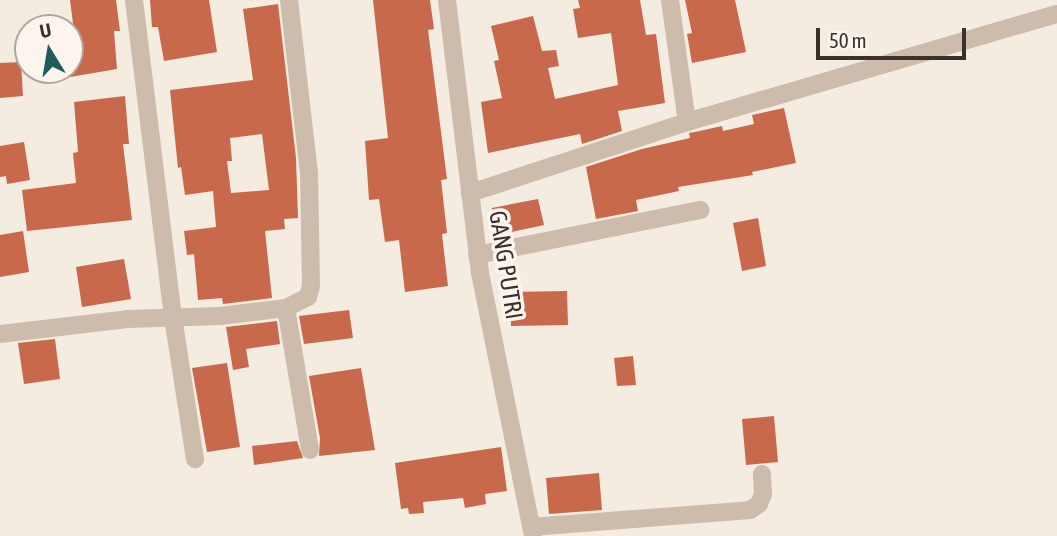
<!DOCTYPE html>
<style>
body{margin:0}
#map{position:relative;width:1057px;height:536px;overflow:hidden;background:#f4ebe1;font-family:"Asap Condensed",sans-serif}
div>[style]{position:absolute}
.building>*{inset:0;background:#c8694b}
.minor>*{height:18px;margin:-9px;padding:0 9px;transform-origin:9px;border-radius:9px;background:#cdbbac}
span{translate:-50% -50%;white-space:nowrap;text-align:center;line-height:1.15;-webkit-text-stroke:7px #fbf5ee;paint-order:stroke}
.street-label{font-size:24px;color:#3b302b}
.north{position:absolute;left:14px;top:14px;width:70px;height:70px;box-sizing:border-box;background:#fbf5ee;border:2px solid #aea6a0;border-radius:50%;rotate:349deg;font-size:19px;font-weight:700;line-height:28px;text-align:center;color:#3b302b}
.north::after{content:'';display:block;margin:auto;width:24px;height:32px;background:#1f5a5e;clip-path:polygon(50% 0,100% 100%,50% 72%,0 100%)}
.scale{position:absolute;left:816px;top:28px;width:150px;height:32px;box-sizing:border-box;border:4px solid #3b302b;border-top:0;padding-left:9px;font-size:21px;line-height:24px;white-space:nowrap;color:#3b302b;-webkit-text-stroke:5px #fbf5ee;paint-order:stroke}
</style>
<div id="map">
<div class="building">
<div style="clip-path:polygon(70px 0,116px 0,120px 31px,114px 31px,117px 69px,70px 77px,70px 47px,76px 47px)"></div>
<div style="clip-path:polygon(150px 0,209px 0,217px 52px,164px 61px,158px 27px,152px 27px)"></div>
<div style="clip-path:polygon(373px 0,430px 0,434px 29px,428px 30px,447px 179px,441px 180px,447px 233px,442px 234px,448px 286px,405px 292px,399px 240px,385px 242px,379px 199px,369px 200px,365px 141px,388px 138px)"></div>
<div style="clip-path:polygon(578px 0,640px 0,646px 35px,656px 34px,665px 103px,618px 111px,622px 131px,582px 144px,580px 134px,488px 153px,481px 102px,502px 98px,494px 61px,499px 60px,491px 26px,533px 16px,542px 51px,556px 50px,559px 66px,548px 68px,555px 99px,618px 85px,611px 33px,578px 38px,573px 9px,580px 8px)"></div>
<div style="clip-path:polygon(685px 0,735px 0,746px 52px,692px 63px,687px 34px,692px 33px)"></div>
<div style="clip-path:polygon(evenodd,278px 4px,296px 158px,298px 218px,284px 219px,285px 229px,265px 231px,272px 298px,223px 304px,222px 298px,198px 300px,194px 254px,187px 255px,184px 231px,216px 227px,213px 191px,185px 195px,181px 167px,178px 168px,170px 90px,253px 80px,243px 9px,278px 4px,262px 134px,269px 190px,231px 193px,227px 161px,232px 161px,230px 138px,262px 134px)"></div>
<div style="clip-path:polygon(21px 62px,23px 96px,0 98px,0 63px)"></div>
<div style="clip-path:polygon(125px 96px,129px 144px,123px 144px,132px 220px,27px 231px,22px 190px,76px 183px,73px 153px,78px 152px,74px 102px)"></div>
<div style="clip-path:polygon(784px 108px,796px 163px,752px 172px,753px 175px,678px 187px,679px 191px,636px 200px,638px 211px,596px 219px,586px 167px,642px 149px,690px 138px,689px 133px,695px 132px,722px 126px,723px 131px,754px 124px,752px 115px)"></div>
<div style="clip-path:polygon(24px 142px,30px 180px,7px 184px,6px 176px,0 177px,0 146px)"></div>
<div style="clip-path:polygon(538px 199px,544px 225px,498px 235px,492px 208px)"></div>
<div style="clip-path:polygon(758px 218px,766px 266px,742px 271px,733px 223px)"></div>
<div style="clip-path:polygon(23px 231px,29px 272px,0 277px,0 235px)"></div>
<div style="clip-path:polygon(124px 259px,131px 299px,82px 307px,76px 267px)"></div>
<div style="clip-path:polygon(567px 291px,568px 325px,511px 326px,510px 292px)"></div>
<div style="clip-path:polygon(349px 310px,353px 338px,304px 344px,299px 316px)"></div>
<div style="clip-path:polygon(277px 321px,280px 344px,246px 349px,249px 367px,233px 370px,226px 327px)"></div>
<div style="clip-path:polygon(55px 339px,60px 379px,24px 384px,18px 343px)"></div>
<div style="clip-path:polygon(633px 356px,636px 385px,617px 386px,614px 358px)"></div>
<div style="clip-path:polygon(227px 363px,240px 447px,207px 452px,192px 368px)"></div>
<div style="clip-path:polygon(361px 368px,375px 450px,319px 456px,320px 438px,309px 376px)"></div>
<div style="clip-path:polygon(774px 416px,778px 462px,746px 465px,742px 419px)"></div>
<div style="clip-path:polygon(297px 441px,303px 458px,254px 465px,252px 446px)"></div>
<div style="clip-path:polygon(501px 447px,507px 491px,485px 494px,486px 504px,465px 508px,463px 498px,423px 502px,424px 513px,409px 514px,408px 508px,401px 509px,395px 463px)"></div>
<div style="clip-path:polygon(599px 473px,602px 510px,549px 514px,546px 478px)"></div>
</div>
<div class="minor">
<div style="left:134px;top:0;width:319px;rotate:83deg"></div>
<div style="left:173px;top:317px;width:144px;rotate:81.2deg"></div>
<div style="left:447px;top:0;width:275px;rotate:83.1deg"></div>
<div style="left:480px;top:273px;width:268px;rotate:78.6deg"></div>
<div style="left:670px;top:0;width:123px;rotate:82.1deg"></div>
<div style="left:470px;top:193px;width:228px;rotate:-18.1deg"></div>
<div style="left:687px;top:122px;width:385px;rotate:-16.3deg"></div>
<div style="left:477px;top:255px;width:228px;rotate:-11.4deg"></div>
<div style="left:286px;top:308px;width:144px;rotate:80.4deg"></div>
<div style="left:0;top:334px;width:128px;rotate:-6.7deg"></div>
<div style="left:127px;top:319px;width:93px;rotate:-1.8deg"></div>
<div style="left:220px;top:316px;width:66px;rotate:-6.9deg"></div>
<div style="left:286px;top:308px;width:25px;rotate:-27deg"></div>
<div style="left:308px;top:297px;width:11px;rotate:-75deg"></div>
<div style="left:311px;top:286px;width:113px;rotate:-91deg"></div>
<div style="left:309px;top:173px;width:174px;rotate:-96.6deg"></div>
<div style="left:531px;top:527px;width:220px;rotate:-4.4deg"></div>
<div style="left:750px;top:510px;width:11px;rotate:-34deg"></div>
<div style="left:759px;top:504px;width:11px;rotate:-68deg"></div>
<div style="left:763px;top:494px;width:20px;rotate:-93deg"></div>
</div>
<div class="street-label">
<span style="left:506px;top:265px;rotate:81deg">GANG PUTRI</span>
</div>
<div class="north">U</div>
<div class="scale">50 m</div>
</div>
